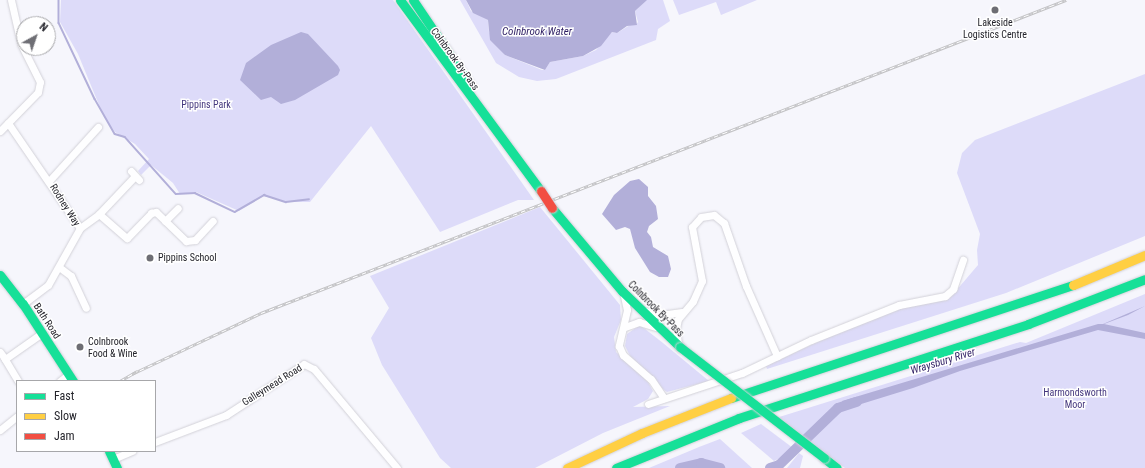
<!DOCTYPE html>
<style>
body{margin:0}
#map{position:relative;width:1145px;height:468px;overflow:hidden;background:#f6f6fc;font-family:"Roboto Condensed",sans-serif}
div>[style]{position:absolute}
.green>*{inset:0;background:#dddbf9}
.water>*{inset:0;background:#b2afd9}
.stream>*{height:1.5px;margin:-0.75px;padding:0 0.75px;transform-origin:0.75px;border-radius:0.75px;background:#b2afd9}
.river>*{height:10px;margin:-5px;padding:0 5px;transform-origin:5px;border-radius:5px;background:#b2afd9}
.roads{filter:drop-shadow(0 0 1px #d2d1d8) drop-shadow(0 0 1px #d2d1d8)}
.street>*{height:7px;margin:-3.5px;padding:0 3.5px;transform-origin:3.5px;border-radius:3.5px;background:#fefeff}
.fast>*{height:9px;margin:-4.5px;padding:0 4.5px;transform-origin:4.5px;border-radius:4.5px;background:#16e098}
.slow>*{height:9px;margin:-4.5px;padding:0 4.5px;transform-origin:4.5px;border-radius:4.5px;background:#ffcf43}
.rail>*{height:3px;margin-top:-1.5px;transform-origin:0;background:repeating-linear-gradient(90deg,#fff 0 4.5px,#c2c2c4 0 9px);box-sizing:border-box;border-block:1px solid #c2c2c4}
.bridges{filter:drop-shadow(0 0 1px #d2d1d8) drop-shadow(0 0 1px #d2d1d8)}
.fast-bridge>*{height:9px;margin:-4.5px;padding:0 4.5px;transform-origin:4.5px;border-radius:4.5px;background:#16e098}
.jam-bridge>*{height:9px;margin:-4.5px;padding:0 4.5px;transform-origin:4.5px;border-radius:4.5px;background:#f24e42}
.dots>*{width:11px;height:11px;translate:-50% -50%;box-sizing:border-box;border:2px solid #fff;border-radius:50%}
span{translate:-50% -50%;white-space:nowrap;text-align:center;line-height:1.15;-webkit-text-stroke:3px #fff;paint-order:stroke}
.poi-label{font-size:10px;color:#24242b}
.left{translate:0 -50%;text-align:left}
.street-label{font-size:10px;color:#24242b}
.park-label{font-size:10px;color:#44377e}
.water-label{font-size:11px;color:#2e1e63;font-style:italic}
.legend{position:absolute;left:16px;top:380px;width:140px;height:72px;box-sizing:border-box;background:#fff;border:1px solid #a7a7aa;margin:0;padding:5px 7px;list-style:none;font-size:12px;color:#24242b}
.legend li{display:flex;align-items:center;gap:8px;height:20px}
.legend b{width:20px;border:1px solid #a7a7aa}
.north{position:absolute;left:16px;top:16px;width:40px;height:40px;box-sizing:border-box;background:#fff;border:1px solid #a7a7aa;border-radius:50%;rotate:40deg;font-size:11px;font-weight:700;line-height:16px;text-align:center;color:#24242b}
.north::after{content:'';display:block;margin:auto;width:14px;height:18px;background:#6e6e74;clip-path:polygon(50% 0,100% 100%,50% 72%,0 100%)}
</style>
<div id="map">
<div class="green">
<div style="clip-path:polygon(61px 0,393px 0,534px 200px,518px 200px,440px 232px,371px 126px,310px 202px,288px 202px,263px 196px,239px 211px,196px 192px,180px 194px,173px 183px,151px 165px,141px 175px,138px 171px,149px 159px,135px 144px,115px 132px,104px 117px,78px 54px,60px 22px)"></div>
<div style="clip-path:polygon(460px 0,466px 0,471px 11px,488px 20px,489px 32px,505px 55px,542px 70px,545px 70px,550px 62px,583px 56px,596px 50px,612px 32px,617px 33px,630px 25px,636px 25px,638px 22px,635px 11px,646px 0,663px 0,670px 21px,658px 29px,656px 40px,556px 79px,537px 81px,519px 77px,496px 63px)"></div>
<div style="clip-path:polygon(673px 0,757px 0,721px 15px,716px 2px,679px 15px)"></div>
<div style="clip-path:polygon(1145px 74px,1145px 236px,1006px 293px,767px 369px,766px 366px,839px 332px,902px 307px,949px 299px,978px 265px,977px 250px,980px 234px,957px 173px,962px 153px,975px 140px)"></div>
<div style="clip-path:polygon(540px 207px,620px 305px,621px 320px,614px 337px,616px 352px,648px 382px,653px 391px,648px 399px,633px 407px,670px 406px,603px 433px,535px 468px,451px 468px,440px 458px,382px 365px,371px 338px,389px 308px,370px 276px)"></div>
<div style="clip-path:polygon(1145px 294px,1145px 468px,845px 468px,776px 418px,1020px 342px,1026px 343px)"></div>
<div style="clip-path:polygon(640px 325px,663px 343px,709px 381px,667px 392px,664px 390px,630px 356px,625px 346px,627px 334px)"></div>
<div style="clip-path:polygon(761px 424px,793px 448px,789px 454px,774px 461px,741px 433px)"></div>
<div style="clip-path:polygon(720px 439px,752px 468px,649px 468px,699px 447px)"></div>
<div style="clip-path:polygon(799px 453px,803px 456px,800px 468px,787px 468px)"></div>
</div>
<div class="water">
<div style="clip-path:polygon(466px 0,647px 0,635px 11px,637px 25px,627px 26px,617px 33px,612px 32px,601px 46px,583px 56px,550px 62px,545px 70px,505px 55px,490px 40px,488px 20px,473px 13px)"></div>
<div style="clip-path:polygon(301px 32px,308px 34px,338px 66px,340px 70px,338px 75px,295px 100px,281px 104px,271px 97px,261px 100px,240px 80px,246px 63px,271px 45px)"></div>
<div style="clip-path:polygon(639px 179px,648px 187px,648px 196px,656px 206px,658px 219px,649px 226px,647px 232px,651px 237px,653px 247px,668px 256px,671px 269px,668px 277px,659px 277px,650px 272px,635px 248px,630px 229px,625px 227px,616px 230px,602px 214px,614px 195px,630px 181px)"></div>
<div style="clip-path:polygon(1145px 306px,1128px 315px,1104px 324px,1145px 333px,1145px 339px,1098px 330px,960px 371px,913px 388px,845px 409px,842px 401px,1098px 324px,1103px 324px)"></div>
</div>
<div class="stream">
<div style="left:59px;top:0;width:23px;rotate:90deg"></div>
<div style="left:59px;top:23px;width:84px;rotate:64.7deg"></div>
<div style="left:95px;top:99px;width:40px;rotate:60.3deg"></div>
<div style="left:115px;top:134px;width:10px;rotate:17deg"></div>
<div style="left:125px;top:137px;width:76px;rotate:48.2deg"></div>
<div style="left:176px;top:194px;width:19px;rotate:-3deg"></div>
<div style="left:195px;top:193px;width:44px;rotate:25.4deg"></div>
<div style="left:235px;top:212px;width:34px;rotate:-30deg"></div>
<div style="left:264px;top:195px;width:23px;rotate:18deg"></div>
<div style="left:286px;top:202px;width:23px;rotate:-7deg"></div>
</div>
<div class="river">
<div style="left:680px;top:468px;width:22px;rotate:-13deg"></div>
<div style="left:701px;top:463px;width:20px;rotate:15deg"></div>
<div style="left:770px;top:468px;width:9px;rotate:-18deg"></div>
<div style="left:779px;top:465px;width:82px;rotate:-44deg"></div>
<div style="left:838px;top:408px;width:20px;rotate:-18deg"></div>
</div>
<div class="roads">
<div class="street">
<div style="left:8px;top:123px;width:127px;rotate:55.6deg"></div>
<div style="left:80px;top:228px;width:65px;rotate:119.3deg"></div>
<div style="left:48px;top:285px;width:31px;rotate:143deg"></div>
<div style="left:0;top:131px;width:54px;rotate:-45.7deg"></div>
<div style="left:38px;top:92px;width:10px;rotate:-79deg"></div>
<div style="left:40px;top:82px;width:42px;rotate:-116.6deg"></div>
<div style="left:21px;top:44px;width:45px;rotate:-102.8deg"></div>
<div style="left:131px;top:171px;width:12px;rotate:48deg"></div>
<div style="left:49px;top:181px;width:73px;rotate:-47.8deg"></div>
<div style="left:99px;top:214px;width:37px;rotate:41deg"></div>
<div style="left:127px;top:238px;width:35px;rotate:-46deg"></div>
<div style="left:151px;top:213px;width:5px;rotate:-11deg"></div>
<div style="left:156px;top:212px;width:42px;rotate:44deg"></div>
<div style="left:186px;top:241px;width:9px;rotate:-6deg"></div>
<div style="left:195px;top:240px;width:26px;rotate:-47deg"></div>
<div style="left:165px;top:221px;width:18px;rotate:-45deg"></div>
<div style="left:80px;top:228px;width:24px;rotate:-36deg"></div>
<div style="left:99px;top:214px;width:52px;rotate:-46.5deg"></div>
<div style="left:59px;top:267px;width:15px;rotate:37deg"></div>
<div style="left:71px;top:276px;width:35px;rotate:65deg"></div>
<div style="left:624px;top:296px;width:14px;rotate:78deg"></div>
<div style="left:627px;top:310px;width:37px;rotate:103deg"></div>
<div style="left:619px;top:346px;width:10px;rotate:66deg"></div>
<div style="left:623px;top:355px;width:37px;rotate:41deg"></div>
<div style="left:651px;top:379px;width:23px;rotate:56deg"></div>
<div style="left:646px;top:311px;width:15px;rotate:16deg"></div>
<div style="left:660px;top:315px;width:22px;rotate:-8deg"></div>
<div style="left:625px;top:327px;width:15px;rotate:-20deg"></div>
<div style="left:639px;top:322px;width:17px;rotate:17deg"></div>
<div style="left:678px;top:343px;width:14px;rotate:-98deg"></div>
<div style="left:676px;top:329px;width:10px;rotate:-79deg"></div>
<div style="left:678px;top:319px;width:23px;rotate:-50deg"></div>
<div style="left:693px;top:301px;width:22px;rotate:-66deg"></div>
<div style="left:702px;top:281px;width:55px;rotate:-100.5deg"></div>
<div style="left:692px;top:227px;width:13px;rotate:-48deg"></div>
<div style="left:701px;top:217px;width:13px;rotate:-9deg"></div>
<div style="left:714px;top:215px;width:13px;rotate:39deg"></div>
<div style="left:724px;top:223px;width:67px;rotate:70.8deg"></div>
<div style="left:746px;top:286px;width:77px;rotate:66.1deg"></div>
<div style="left:0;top:352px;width:9px;rotate:54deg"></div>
<div style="left:18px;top:381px;width:26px;rotate:-121deg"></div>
<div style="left:5px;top:359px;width:45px;rotate:-35.1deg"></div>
<div style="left:60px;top:381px;width:11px;rotate:-38deg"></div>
<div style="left:648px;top:404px;width:99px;rotate:-18.3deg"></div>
<div style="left:742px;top:373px;width:76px;rotate:-25.6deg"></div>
<div style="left:811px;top:340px;width:95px;rotate:-21.7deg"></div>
<div style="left:899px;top:305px;width:47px;rotate:-11.1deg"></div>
<div style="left:945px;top:296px;width:11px;rotate:-41deg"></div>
<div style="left:953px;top:289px;width:31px;rotate:-71deg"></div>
<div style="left:0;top:430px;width:22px;rotate:-39deg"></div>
<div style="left:155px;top:442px;width:76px;rotate:-20.8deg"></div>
<div style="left:226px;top:415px;width:93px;rotate:-33.2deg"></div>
<div style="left:304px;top:364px;width:11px;rotate:27deg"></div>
<div style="left:314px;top:369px;width:129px;rotate:50deg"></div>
<div style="left:113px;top:459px;width:21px;rotate:-23deg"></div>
</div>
<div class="fast">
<div style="left:400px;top:0;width:237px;rotate:53.6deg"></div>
<div style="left:413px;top:0;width:104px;rotate:56deg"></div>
<div style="left:552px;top:208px;width:109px;rotate:49.9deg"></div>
<div style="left:622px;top:291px;width:81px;rotate:44deg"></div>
<div style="left:0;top:275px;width:37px;rotate:52deg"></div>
<div style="left:23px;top:304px;width:92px;rotate:57deg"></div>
<div style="left:731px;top:398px;width:360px;rotate:-18.3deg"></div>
<div style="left:109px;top:451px;width:19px;rotate:65deg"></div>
<div style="left:824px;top:458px;width:16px;rotate:38deg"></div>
<div style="left:616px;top:468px;width:133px;rotate:-22.1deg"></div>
<div style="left:739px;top:418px;width:304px;rotate:-18deg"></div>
<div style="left:1028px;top:324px;width:125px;rotate:-21deg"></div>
</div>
<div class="slow">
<div style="left:1073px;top:285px;width:78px;rotate:-22.6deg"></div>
<div style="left:567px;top:468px;width:83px;rotate:-25deg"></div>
<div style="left:642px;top:433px;width:96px;rotate:-21.5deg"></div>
</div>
</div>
<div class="rail">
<div style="left:132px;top:374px;width:143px;rotate:-25.3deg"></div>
<div style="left:261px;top:313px;width:864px;rotate:-21.25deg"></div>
<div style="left:120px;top:381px;width:20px;rotate:-30deg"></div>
</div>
<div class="bridges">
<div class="fast-bridge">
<div style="left:680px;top:347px;width:182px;rotate:37.6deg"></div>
</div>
<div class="jam-bridge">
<div style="left:541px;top:191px;width:20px;rotate:57deg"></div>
</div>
</div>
<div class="dots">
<div style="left:995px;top:10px;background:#6e6e74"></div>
<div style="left:150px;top:258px;background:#6e6e74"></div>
<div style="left:80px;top:347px;background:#6e6e74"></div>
</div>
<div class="poi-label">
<span style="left:995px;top:28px">Lakeside<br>Logistics Centre</span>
<span class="left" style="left:158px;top:258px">Pippins School</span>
<span class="left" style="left:88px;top:347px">Colnbrook<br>Food &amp; Wine</span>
</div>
<div class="street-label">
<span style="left:455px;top:59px;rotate:54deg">Colnbrook By-Pass</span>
<span style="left:65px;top:205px;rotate:58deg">Rodney Way</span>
<span style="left:656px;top:309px;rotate:45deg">Colnbrook By-Pass</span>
<span style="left:47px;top:321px;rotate:57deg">Bath Road</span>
<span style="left:272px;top:385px;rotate:-32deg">Galleymead Road</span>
</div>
<div class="park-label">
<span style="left:206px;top:105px">Pippins Park</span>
<span style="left:1075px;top:398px">Harmondsworth<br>Moor</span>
</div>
<div class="water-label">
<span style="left:537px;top:32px">Colnbrook Water</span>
<span style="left:943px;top:362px;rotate:-17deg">Wraysbury River</span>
</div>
<ul class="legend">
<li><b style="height:5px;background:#16e098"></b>Fast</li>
<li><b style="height:5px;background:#ffcf43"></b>Slow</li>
<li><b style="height:5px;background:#f24e42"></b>Jam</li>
</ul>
<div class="north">N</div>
</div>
